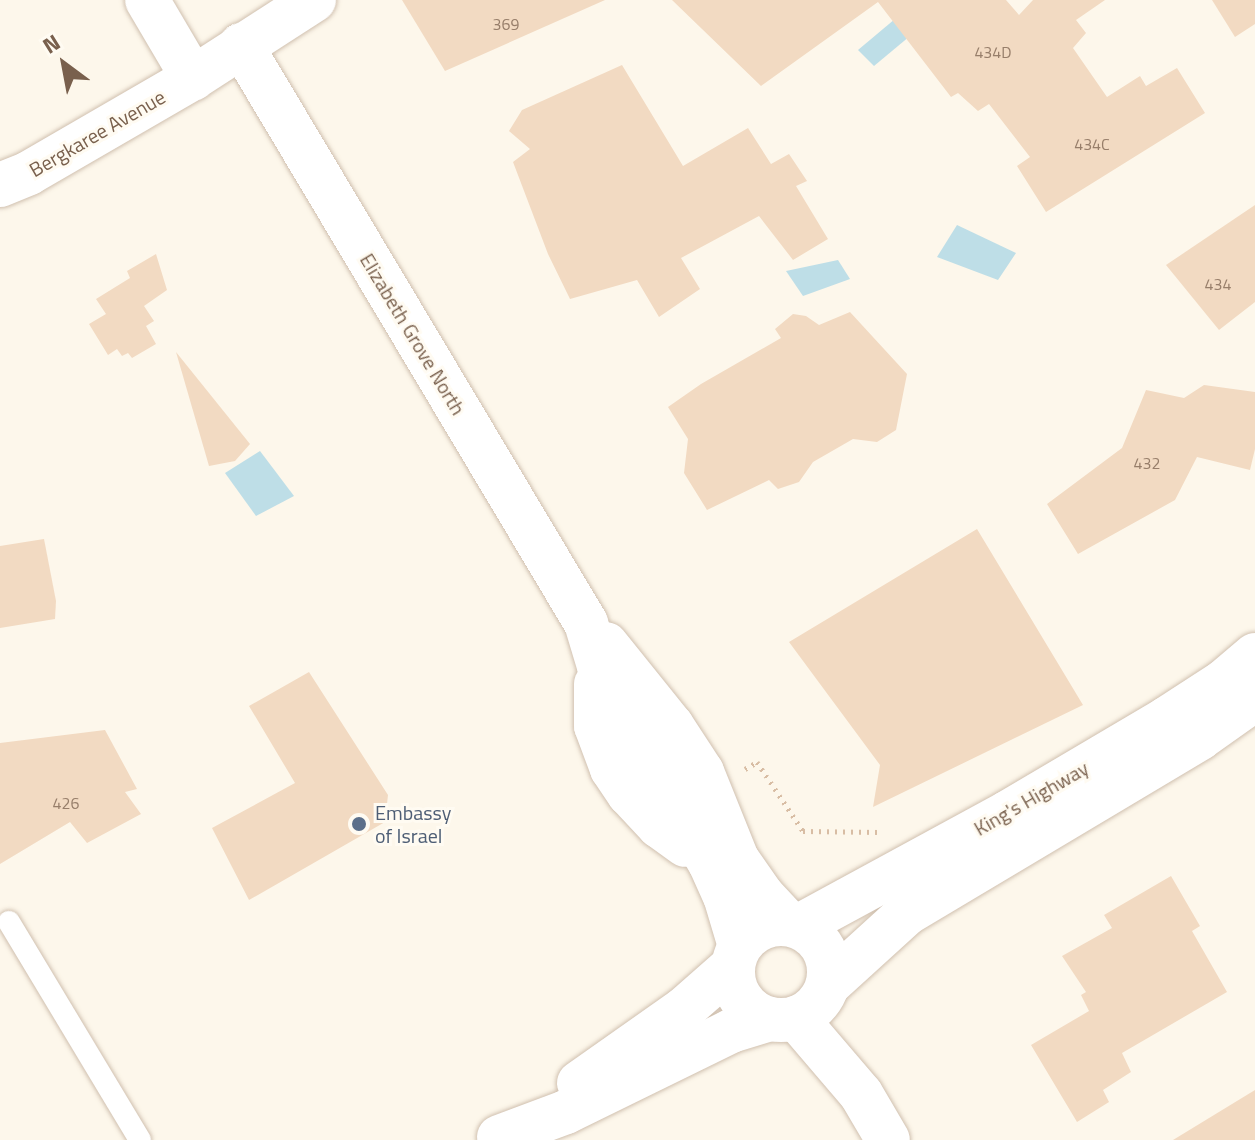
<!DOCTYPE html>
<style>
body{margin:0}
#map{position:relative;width:1255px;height:1140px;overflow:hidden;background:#fdf7eb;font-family:"Titillium Web",sans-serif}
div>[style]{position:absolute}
.water>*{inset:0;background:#bedee7}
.building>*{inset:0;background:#f2dac2}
.path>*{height:5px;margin-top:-2.5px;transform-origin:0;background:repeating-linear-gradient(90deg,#d8bda4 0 2px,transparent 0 8px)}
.roads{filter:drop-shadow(0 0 2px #d0c0af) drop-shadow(0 0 2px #d0c0af)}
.lane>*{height:22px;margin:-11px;padding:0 11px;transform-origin:11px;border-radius:11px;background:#fff}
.street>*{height:44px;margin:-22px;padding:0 22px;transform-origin:22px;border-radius:22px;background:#fff}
.street>.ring{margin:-22px;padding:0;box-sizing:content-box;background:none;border:44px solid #fff;border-radius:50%}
.dots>*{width:22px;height:22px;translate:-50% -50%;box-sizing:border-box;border:4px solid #fffbf2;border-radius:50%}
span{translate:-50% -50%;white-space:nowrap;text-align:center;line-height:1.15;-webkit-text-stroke:6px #fffbf2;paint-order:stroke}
.number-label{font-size:16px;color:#977e6a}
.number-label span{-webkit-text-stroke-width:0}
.street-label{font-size:20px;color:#79604d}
.service-label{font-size:20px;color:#4e5e75}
.left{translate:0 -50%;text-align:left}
.north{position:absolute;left:24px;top:24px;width:80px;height:80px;-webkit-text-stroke:6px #fffbf2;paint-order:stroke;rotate:328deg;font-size:22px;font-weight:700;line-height:32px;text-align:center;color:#79604d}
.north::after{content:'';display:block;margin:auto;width:28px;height:36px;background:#79604d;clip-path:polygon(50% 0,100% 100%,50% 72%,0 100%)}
</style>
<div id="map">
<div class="water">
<div style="clip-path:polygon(914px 3px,928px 21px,874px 66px,858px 50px)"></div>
<div style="clip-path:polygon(957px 225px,1016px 253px,998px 280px,937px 257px)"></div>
<div style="clip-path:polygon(838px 260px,850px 279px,803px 296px,786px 271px)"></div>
<div style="clip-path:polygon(260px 451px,294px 496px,256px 516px,225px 473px)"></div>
</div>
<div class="building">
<div style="clip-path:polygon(402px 0,605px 0,445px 71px)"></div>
<div style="clip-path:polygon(672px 0,1006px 0,1019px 15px,1033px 0,1105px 0,1076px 20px,1086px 33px,1073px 48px,1107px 97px,1140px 76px,1146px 86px,1177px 68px,1205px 113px,1046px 212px,1017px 166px,1030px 157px,989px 104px,978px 111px,958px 93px,951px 97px,878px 2px,761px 86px)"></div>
<div style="clip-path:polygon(1212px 0,1255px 0,1255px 24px,1235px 37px)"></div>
<div style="clip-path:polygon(622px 65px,683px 166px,748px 128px,771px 164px,789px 154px,807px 181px,796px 186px,828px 239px,793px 260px,759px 216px,681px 258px,700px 289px,659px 317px,637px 280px,570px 299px,548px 254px,513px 162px,530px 149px,509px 131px,522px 110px)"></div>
<div style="clip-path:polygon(1255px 205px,1255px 302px,1219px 330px,1166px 265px)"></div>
<div style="clip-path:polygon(156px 254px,167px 290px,144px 306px,154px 321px,146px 326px,156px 344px,132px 358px,128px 353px,122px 356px,117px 349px,108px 355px,89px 324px,106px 314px,96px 299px,130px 278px,127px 271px)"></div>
<div style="clip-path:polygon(850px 312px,907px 374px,896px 430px,877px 442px,853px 439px,813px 462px,799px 482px,778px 489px,769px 480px,707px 510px,684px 473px,688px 439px,668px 407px,701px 384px,781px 338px,775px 329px,793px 314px,806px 316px,819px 325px)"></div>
<div style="clip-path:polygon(176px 352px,250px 444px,235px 461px,209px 466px)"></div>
<div style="clip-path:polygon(1204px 385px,1255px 392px,1255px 449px,1250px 470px,1197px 457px,1175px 500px,1078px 554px,1047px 504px,1122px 448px,1146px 390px,1184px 398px)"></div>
<div style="clip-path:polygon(977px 529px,1083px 705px,873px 807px,880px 765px,789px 642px)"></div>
<div style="clip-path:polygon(44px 539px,56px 601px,55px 619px,0 628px,0 546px)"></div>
<div style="clip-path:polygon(309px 672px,388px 795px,385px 822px,249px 900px,212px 828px,295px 783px,249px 706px)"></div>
<div style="clip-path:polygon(105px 730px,137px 789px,125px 792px,141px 814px,87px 843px,70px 822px,0 864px,0 743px)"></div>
<div style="clip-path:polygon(1171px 876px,1200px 926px,1192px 931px,1227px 992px,1122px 1053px,1131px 1072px,1103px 1090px,1109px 1102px,1077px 1122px,1031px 1045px,1089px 1011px,1081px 995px,1086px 992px,1062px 956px,1112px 928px,1104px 915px)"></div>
<div style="clip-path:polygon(1255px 1090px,1255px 1140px,1173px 1140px)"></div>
</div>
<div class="path">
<div style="left:745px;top:769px;width:14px;rotate:-30deg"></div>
<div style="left:757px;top:762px;width:83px;rotate:56.3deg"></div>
<div style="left:803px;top:831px;width:77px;rotate:0.7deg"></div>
</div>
<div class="roads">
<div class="lane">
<div style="left:9px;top:922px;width:254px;rotate:59deg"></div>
</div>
<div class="street">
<div style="left:147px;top:0;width:91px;rotate:59.5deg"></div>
<div style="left:241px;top:45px;width:673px;rotate:59.17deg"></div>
<div style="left:586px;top:623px;width:45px;rotate:73.2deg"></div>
<div style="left:599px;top:666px;width:59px;rotate:64.7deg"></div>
<div style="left:624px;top:719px;width:168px;rotate:59.2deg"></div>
<div style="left:710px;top:863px;width:36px;rotate:66deg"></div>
<div style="left:725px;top:896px;width:52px;rotate:73.3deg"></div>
<div style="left:0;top:185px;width:31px;rotate:-22deg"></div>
<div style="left:29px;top:173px;width:190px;rotate:-30.1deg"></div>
<div style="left:193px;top:78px;width:144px;rotate:-32.8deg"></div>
<div style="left:606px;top:644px;width:105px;rotate:51.2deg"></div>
<div style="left:672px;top:726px;width:55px;rotate:56.9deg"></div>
<div style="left:702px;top:772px;width:94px;rotate:68.1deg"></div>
<div style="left:737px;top:859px;width:44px;rotate:55.2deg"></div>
<div style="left:762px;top:895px;width:40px;rotate:47deg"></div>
<div style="left:596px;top:684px;width:42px;rotate:90deg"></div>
<div style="left:596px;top:726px;width:46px;rotate:69.6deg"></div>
<div style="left:612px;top:769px;width:30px;rotate:56deg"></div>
<div style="left:629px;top:794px;width:44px;rotate:46.8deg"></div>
<div style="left:659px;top:826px;width:32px;rotate:36deg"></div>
<div class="ring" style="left:733px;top:924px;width:52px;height:52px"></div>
<div style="left:799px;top:926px;width:237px;rotate:-28.5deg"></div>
<div style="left:1007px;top:813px;width:185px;rotate:-30.6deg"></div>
<div style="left:1166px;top:719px;width:68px;rotate:-33deg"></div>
<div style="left:1223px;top:682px;width:42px;rotate:-40.2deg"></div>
<div style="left:828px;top:985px;width:107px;rotate:-42.3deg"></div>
<div style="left:907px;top:913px;width:341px;rotate:-30.8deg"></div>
<div style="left:1200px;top:738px;width:67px;rotate:-35.3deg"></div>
<div style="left:796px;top:1018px;width:100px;rotate:49.5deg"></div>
<div style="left:861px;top:1094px;width:53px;rotate:59.6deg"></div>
<div style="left:579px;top:1083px;width:128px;rotate:-35.2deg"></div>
<div style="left:684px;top:1009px;width:65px;rotate:-41.3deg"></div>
<div style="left:499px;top:1137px;width:72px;rotate:-20.5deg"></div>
<div style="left:566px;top:1112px;width:184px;rotate:-26.1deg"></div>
<div style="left:731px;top:1031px;width:41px;rotate:-17.1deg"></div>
</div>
</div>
<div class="dots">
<div style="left:359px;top:824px;background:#5c6f8a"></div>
</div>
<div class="number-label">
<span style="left:506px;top:24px">369</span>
<span style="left:993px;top:52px">434D</span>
<span style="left:1092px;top:144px">434C</span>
<span style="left:1218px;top:284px">434</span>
<span style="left:1147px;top:463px">432</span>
<span style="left:66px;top:803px">426</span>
</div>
<div class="street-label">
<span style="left:97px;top:133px;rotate:-30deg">Bergkaree Avenue</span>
<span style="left:413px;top:334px;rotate:59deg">Elizabeth Grove North</span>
<span style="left:1031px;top:798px;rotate:-30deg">King's Highway</span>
</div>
<div class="service-label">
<span class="left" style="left:375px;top:824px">Embassy<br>of Israel</span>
</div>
<div class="north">N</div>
</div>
